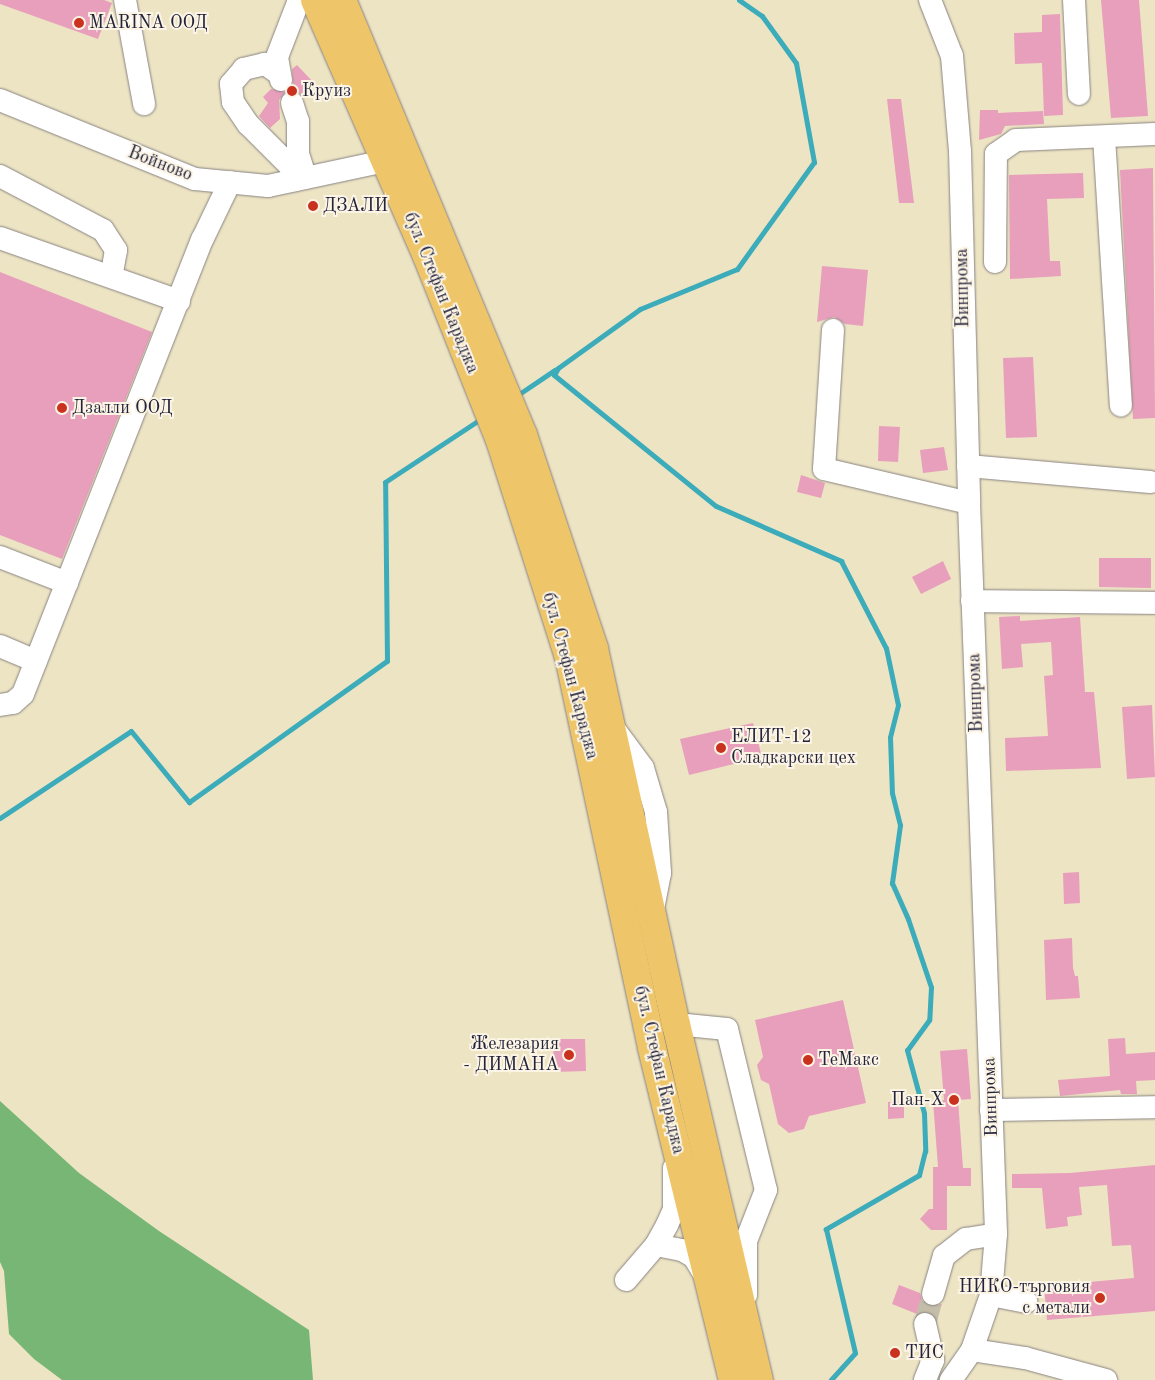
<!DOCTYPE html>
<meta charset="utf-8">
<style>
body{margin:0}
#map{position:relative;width:1155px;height:1380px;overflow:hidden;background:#ede4c4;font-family:"Old Standard TT",serif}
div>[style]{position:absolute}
.forest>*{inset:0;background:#78b676}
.stream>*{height:5px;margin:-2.5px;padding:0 2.5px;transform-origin:2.5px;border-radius:2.5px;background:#3cabba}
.building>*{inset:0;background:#e79fbb}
.minor-tunnel>*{height:22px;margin-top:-11px;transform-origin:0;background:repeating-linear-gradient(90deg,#c4bda9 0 22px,transparent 0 33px)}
.roads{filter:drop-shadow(0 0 1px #888380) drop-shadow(0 0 1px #888380)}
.minor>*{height:22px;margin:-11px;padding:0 11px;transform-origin:11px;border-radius:11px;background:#fff}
.major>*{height:28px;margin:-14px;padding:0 14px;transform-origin:14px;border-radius:14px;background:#eec569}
.dots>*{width:14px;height:14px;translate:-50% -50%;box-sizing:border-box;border:2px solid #fcf5e5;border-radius:50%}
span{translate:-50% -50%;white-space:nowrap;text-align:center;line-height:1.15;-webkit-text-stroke:4px #fcf5e5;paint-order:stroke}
.poi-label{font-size:18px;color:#22223b}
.left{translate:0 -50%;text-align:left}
.right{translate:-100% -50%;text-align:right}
.street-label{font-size:18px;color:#22223b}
</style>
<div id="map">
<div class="forest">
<div style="clip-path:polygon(0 1101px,79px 1173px,159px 1231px,309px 1330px,313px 1380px,62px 1380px,34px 1359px,9px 1334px,4px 1271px,0 1262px)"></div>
</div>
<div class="stream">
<div style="left:739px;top:0;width:28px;rotate:35deg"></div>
<div style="left:762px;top:16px;width:58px;rotate:54.1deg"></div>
<div style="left:796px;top:63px;width:101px;rotate:79.7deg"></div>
<div style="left:814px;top:162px;width:132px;rotate:125.7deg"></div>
<div style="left:737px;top:269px;width:105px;rotate:157.6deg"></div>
<div style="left:640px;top:309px;width:101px;rotate:144.3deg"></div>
<div style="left:558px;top:368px;width:8px;rotate:120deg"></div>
<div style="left:554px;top:375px;width:208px;rotate:39deg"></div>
<div style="left:716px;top:506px;width:137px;rotate:23.7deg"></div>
<div style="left:841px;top:561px;width:98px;rotate:62.7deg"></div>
<div style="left:886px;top:648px;width:58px;rotate:78.1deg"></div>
<div style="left:898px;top:705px;width:33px;rotate:104deg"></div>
<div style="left:890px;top:737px;width:56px;rotate:88deg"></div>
<div style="left:892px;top:793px;width:33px;rotate:76deg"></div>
<div style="left:900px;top:825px;width:59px;rotate:97.9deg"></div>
<div style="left:892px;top:883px;width:39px;rotate:66deg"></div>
<div style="left:908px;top:919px;width:72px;rotate:71.3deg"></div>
<div style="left:931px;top:987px;width:33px;rotate:93deg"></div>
<div style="left:929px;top:1020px;width:37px;rotate:126deg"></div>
<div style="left:907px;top:1050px;width:65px;rotate:74.9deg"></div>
<div style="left:924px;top:1113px;width:38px;rotate:88deg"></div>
<div style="left:925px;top:1151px;width:25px;rotate:104deg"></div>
<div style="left:919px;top:1175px;width:108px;rotate:149.9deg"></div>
<div style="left:826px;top:1229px;width:127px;rotate:76.8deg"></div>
<div style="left:855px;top:1353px;width:36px;rotate:132deg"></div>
<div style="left:522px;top:392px;width:40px;rotate:-34deg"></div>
<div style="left:0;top:818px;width:157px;rotate:-33.6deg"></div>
<div style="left:131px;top:731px;width:92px;rotate:50.8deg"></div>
<div style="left:189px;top:802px;width:243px;rotate:-35.5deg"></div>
<div style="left:387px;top:661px;width:179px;rotate:-90.6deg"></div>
<div style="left:385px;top:482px;width:109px;rotate:-33.4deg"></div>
</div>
<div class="building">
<div style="clip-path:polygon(0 0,104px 0,112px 3px,98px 39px,0 4px)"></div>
<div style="clip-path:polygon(1101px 0,1139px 0,1148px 116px,1111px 118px)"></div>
<div style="clip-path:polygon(1060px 14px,1063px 115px,1044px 116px,1042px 63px,1015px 64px,1014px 33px,1042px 32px,1042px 15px)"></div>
<div style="clip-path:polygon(297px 65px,314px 83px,301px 94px,289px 90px,293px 84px,292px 69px)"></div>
<div style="clip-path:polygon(271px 89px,286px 92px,279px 100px,280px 119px,270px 128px,259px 116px,268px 103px,263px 97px)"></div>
<div style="clip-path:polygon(887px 99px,901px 99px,914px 203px,899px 203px)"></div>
<div style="clip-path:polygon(980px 110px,998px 110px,998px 113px,1043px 111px,1044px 124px,1005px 126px,1001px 134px,979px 140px)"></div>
<div style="clip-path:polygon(1153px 168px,1155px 418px,1133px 419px,1120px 170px)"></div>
<div style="clip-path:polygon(1083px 173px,1084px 198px,1047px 199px,1050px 261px,1060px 261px,1061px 276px,1010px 279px,1009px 175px)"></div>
<div style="clip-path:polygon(822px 266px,868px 270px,863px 326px,845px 324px,834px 317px,817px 322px)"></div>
<div style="clip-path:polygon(0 272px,152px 332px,62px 559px,0 535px)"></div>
<div style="clip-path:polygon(1033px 357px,1037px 437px,1006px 438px,1003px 358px)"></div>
<div style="clip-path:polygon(879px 426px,900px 427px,898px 462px,878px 461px)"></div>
<div style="clip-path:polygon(944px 447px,948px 470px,923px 473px,920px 450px)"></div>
<div style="clip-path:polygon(801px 475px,825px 483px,821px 498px,797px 492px)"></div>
<div style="clip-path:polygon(1099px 558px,1151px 558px,1151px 588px,1099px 587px)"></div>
<div style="clip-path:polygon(943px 561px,951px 579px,921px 594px,912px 577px)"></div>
<div style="clip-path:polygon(1020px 616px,1020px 621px,1080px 617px,1085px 692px,1094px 692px,1101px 768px,1006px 771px,1005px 738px,1048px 736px,1044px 676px,1053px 675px,1051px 642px,1021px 644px,1023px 667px,1002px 669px,999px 617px)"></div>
<div style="clip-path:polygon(1152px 705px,1155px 777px,1127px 779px,1122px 707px)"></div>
<div style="clip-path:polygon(753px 723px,762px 757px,689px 775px,680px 739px)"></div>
<div style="clip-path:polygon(1079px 872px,1080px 903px,1064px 904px,1063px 873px)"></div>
<div style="clip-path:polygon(1072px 938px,1073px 968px,1075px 976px,1078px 976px,1080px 998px,1046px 1000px,1044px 940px)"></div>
<div style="clip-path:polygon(843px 1000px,866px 1103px,809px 1116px,804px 1129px,789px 1133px,778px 1124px,769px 1084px,761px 1080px,757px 1065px,763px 1057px,755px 1020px)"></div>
<div style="clip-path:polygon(1125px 1038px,1126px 1054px,1155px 1052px,1155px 1080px,1136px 1081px,1137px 1094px,1121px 1094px,1120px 1090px,1060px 1096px,1058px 1080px,1110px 1076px,1108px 1039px)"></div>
<div style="clip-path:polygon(553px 1039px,585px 1039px,586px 1071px,554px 1072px)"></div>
<div style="clip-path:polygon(967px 1049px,971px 1099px,958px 1100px,963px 1168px,971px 1168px,971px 1186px,947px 1186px,947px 1230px,931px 1230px,920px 1219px,929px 1209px,933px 1209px,933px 1167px,938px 1167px,933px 1101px,944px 1100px,940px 1051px)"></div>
<div style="clip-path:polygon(888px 1102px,904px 1102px,904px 1118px,888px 1119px)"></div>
<div style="clip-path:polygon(1155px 1165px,1155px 1311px,1047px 1320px,1044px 1286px,1134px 1278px,1131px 1245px,1112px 1246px,1107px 1185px,1079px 1187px,1082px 1215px,1067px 1217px,1068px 1226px,1046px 1229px,1042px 1188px,1012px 1188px,1012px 1174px,1070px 1173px)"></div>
<div style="clip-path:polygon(899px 1285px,920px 1293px,923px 1303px,929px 1306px,942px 1304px,936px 1318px,928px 1311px,917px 1314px,892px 1304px)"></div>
</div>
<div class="minor-tunnel">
<div style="left:925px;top:1324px;width:31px;rotate:-75deg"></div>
</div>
<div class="roads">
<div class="minor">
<div style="left:125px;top:0;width:106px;rotate:79.6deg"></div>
<div style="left:930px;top:0;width:60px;rotate:68.6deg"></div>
<div style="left:952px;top:56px;width:95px;rotate:85.2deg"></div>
<div style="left:960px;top:151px;width:352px;rotate:88.5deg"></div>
<div style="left:969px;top:503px;width:731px;rotate:87.88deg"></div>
<div style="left:996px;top:1234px;width:61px;rotate:94.7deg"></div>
<div style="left:991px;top:1295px;width:58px;rotate:109.1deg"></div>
<div style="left:972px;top:1350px;width:37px;rotate:125deg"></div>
<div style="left:1074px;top:0;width:94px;rotate:87deg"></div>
<div style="left:278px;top:73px;width:16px;rotate:-145deg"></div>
<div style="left:265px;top:64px;width:22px;rotate:167deg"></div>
<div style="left:244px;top:69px;width:20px;rotate:131deg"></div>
<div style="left:231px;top:84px;width:18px;rotate:84deg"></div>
<div style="left:233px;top:102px;width:27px;rotate:56deg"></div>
<div style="left:248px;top:124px;width:59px;rotate:45deg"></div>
<div style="left:290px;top:166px;width:15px;rotate:70deg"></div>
<div style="left:281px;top:80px;width:23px;rotate:-100deg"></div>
<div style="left:277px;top:57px;width:61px;rotate:-68.9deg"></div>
<div style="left:0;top:100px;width:210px;rotate:22.1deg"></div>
<div style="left:195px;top:179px;width:73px;rotate:5.5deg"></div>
<div style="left:268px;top:186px;width:121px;rotate:-12deg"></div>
<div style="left:386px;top:161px;width:14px;rotate:-34deg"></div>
<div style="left:292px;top:103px;width:19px;rotate:72deg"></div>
<div style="left:298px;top:121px;width:33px;rotate:90deg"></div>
<div style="left:298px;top:154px;width:25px;rotate:72deg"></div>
<div style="left:1104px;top:137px;width:269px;rotate:86.4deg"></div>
<div style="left:0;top:176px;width:116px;rotate:27.7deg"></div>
<div style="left:103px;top:230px;width:24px;rotate:57deg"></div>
<div style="left:116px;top:250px;width:27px;rotate:100deg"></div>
<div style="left:0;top:238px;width:190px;rotate:19.4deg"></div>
<div style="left:995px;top:262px;width:108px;rotate:-89.5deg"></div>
<div style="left:996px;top:154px;width:24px;rotate:-35deg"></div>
<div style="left:1016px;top:140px;width:139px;rotate:-2.5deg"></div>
<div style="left:833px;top:330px;width:139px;rotate:93.7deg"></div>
<div style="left:824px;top:469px;width:149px;rotate:13.2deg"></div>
<div style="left:968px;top:466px;width:183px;rotate:5deg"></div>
<div style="left:0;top:557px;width:72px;rotate:21.2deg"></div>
<div style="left:972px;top:601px;width:183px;rotate:0.6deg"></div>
<div style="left:0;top:646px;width:39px;rotate:23deg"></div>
<div style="left:0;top:705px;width:13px;rotate:-9deg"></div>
<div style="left:13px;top:703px;width:13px;rotate:-42deg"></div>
<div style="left:23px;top:694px;width:490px;rotate:-68.5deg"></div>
<div style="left:203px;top:238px;width:62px;rotate:-64.3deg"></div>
<div style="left:615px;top:730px;width:47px;rotate:53.6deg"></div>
<div style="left:643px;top:768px;width:46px;rotate:73.5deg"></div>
<div style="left:656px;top:812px;width:61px;rotate:86.2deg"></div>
<div style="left:660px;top:873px;width:37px;rotate:101deg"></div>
<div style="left:676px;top:1024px;width:51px;rotate:5.6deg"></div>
<div style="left:727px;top:1029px;width:166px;rotate:76.4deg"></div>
<div style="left:766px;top:1190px;width:55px;rotate:111.4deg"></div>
<div style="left:746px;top:1241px;width:54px;rotate:90deg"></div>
<div style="left:991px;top:1110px;width:164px;rotate:-1deg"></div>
<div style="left:656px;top:1245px;width:26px;rotate:11deg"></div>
<div style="left:682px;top:1250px;width:14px;rotate:30deg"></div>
<div style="left:694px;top:1257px;width:23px;rotate:59deg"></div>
<div style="left:626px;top:1280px;width:46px;rotate:-49.4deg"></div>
<div style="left:656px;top:1245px;width:23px;rotate:-61deg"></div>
<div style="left:667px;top:1225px;width:17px;rotate:-66deg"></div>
<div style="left:674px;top:1209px;width:41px;rotate:-90deg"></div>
<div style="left:933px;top:1294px;width:40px;rotate:-74deg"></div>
<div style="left:944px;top:1256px;width:28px;rotate:-38deg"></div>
<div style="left:966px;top:1239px;width:30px;rotate:-9deg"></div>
<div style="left:991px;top:1295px;width:36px;rotate:11deg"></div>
<div style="left:925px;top:1324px;width:37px;rotate:77deg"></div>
<div style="left:933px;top:1360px;width:22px;rotate:112deg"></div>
<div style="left:972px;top:1350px;width:54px;rotate:8.6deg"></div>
<div style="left:1025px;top:1358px;width:84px;rotate:15.2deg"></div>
</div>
<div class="major">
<div style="left:315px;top:0;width:279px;rotate:66.4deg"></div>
<div style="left:427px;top:256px;width:201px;rotate:68.4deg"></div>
<div style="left:501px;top:443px;width:225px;rotate:72.4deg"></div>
<div style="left:569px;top:657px;width:400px;rotate:78deg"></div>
<div style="left:652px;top:1048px;width:342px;rotate:76.3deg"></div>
<div style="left:342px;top:0;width:471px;rotate:67.4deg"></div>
<div style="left:523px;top:435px;width:225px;rotate:71.6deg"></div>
<div style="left:594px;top:649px;width:384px;rotate:77.7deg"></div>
<div style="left:676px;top:1024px;width:366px;rotate:76.9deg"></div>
</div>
</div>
<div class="dots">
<div style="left:79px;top:23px;background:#c8321e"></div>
<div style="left:292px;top:91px;background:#c8321e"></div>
<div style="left:313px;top:206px;background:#c8321e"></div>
<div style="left:62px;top:408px;background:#c8321e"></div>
<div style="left:721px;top:748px;background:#c8321e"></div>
<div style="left:569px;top:1055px;background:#c8321e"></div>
<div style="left:808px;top:1060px;background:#c8321e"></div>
<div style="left:954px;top:1100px;background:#c8321e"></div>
<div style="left:1100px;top:1298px;background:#c8321e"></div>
<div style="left:895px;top:1353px;background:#c8321e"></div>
</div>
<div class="poi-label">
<span class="left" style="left:89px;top:23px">MARINA ООД</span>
<span class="left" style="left:302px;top:91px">Круиз</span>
<span class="left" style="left:323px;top:206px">ДЗАЛИ</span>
<span class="left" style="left:72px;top:408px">Дзалли ООД</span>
<span class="left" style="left:731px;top:748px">ЕЛИТ-12<br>Сладкарски цех</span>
<span class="right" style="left:559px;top:1055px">Железария<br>- ДИМАНА</span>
<span class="left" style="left:818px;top:1060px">ТеМакс</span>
<span class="right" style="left:944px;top:1100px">Пан-Х</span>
<span class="right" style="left:1090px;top:1298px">НИКО-търговия<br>с метали</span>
<span class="left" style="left:905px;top:1353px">ТИС</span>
</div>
<div class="street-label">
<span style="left:160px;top:164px;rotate:21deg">Войново</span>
<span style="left:963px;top:288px;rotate:-91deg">Винпрома</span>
<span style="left:441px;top:293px;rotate:68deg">бул. Стефан Караджа</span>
<span style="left:570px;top:676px;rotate:75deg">бул. Стефан Караджа</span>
<span style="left:976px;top:693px;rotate:-92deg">Винпрома</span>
<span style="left:659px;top:1070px;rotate:77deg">бул. Стефан Караджа</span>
<span style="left:991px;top:1097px;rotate:-92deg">Винпрома</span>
</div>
</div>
